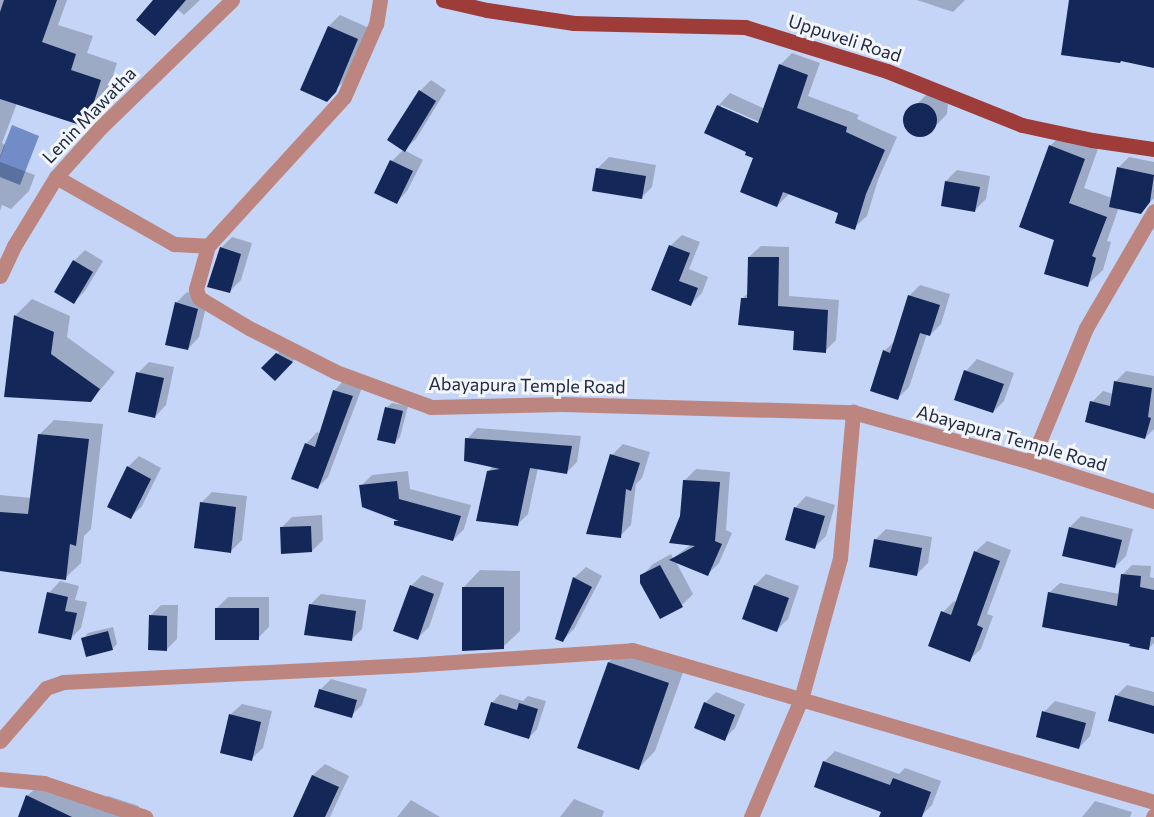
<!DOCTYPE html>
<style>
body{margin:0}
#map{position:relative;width:1154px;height:817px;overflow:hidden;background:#c5d5f8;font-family:Commissioner,sans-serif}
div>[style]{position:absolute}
.water>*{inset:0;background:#728cc7}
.shadow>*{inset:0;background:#0003}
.building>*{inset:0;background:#142759}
.round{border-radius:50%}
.minor>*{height:15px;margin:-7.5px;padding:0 7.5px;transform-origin:7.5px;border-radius:7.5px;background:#bc857f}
.primary>*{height:15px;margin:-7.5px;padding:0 7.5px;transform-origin:7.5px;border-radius:7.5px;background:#9d3c38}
span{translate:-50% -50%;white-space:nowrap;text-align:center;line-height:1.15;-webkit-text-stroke:6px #f3f6fc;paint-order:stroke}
.street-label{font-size:18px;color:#212a40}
</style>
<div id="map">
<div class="water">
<div style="clip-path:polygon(12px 125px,39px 136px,20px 185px,0 177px,0 156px)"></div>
</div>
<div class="shadow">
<div style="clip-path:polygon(0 0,67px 0,58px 25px,93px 36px,87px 53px,117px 63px,103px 107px,86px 125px,17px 103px,2px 143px,5px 145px,0 158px)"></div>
<div style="clip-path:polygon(153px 0,200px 0,184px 15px,178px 10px,155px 34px)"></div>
<div style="clip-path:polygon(917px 0,965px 0,953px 12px)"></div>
<div style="clip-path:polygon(340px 15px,369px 28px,346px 79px,326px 100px,302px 89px,329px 26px)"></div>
<div style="clip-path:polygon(evenodd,792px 53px,820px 63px,808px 96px,859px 115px,857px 119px,897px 137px,878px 180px,867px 216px,854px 228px,840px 212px,790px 193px,777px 206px,755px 157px,748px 152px,718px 106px,730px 93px,765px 109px,780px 65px,792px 53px,721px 105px,766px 125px,764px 128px,721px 109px,721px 105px)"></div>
<div style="clip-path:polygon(431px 80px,446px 90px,416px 139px,404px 150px,423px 160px,407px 191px,396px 203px,376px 193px,392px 161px,404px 149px,420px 91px)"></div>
<div style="clip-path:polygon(928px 93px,938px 93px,948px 105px,947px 114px,928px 134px,919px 136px,907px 131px,905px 116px)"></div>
<div style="clip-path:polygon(1065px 131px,1100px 143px,1084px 188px,1112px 198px,1118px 168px,1129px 157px,1154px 162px,1154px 198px,1141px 212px,1119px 207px,1107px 241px,1111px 242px,1103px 270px,1087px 285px,1056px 239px,1050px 146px)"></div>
<div style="clip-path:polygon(609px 157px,656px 165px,652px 187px,641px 198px,598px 168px)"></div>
<div style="clip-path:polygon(0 162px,35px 175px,29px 191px,11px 209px,2px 205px,0 211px)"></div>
<div style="clip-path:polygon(957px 170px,990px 176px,986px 199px,975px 210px,946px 181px)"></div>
<div style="clip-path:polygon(682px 235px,700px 242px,689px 269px,708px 277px,702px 293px,691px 304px,653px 289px,670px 246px)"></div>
<div style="clip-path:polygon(232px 237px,252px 243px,241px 280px,230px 291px,221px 248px)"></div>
<div style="clip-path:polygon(761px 246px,789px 247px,789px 296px,839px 300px,836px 340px,825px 351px,796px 329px,742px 299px,749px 292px,749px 257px)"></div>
<div style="clip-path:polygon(85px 250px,103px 261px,85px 291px,74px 302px,74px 261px)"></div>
<div style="clip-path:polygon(920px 285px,950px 294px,941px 324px,930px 335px,927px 334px,909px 387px,898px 398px,884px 351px,895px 341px,909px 296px)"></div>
<div style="clip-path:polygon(187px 292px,208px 298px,199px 337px,188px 349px,176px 303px)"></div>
<div style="clip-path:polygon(32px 299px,70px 316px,67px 337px,115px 372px,91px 401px,15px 316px)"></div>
<div style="clip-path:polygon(283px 348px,297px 357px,275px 379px,264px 368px)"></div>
<div style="clip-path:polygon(977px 359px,1014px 373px,1004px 401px,993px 412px,956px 399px,966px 371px)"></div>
<div style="clip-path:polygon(149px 362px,174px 367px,166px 405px,155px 417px,138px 373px)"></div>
<div style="clip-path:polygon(1126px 371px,1154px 376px,1154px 429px,1145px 438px,1092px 402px,1103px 391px,1113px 394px,1115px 382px)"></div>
<div style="clip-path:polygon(345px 379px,363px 385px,328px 477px,317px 488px,306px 444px,317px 432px,321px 434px,334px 391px)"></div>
<div style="clip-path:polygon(392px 403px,408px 406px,400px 437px,395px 443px,386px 408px)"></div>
<div style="clip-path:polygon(54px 420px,103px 424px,91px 529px,84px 536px,81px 563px,65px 578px,0 535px,0 495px,32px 498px,39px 435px)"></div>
<div style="clip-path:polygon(477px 428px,581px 436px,577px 462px,567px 472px,538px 468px,528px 514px,518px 524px,488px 472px,493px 466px,467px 439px)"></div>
<div style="clip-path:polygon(623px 444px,650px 452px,642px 478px,636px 484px,631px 525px,620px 536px,612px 455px)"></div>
<div style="clip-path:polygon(139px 456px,161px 468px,142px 506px,131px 517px,128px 467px)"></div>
<div style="clip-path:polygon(696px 469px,730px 472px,726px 530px,732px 533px,719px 563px,708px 574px,675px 560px,693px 594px,682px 605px,642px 576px,653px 564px,671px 554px,673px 558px,692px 544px,682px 516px,685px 480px)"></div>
<div style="clip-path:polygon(408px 471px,410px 489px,471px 505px,464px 529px,453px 540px,395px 522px,398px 519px,361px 486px,372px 475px)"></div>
<div style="clip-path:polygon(212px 492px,247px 496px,242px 540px,231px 551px,201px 503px)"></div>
<div style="clip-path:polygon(806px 496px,835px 505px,826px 536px,815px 547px,795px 508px)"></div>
<div style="clip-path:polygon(322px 515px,323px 540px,312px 551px,281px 528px,292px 517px)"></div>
<div style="clip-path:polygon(1081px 516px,1133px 529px,1126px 556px,1115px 567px,1070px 527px)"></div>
<div style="clip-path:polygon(886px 529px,932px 537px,928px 563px,917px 574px,875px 540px)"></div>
<div style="clip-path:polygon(987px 541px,1011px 550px,987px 614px,993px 616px,981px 649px,969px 660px,943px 612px,954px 601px,957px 603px,975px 552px)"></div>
<div style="clip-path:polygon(1132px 565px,1151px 566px,1150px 577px,1154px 578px,1154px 643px,1148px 649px,1131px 643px,1049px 593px,1060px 583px,1120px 594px,1122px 575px)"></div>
<div style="clip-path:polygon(586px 567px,602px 576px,574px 629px,563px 640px,574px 578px)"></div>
<div style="clip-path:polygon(480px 570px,520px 571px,520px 631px,503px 647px,464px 587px)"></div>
<div style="clip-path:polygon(766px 574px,799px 586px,788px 619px,777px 630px,755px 585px)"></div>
<div style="clip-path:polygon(422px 575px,444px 583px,429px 627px,418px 638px,411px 586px)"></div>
<div style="clip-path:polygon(60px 581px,79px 586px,75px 600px,87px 602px,81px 628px,70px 639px,49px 593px)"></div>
<div style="clip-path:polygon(321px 594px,366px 600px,362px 629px,351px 640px,310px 605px)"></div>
<div style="clip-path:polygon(228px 597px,269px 597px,269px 627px,258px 638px,217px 608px)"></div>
<div style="clip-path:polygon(161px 605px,178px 605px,177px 639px,166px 650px,150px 616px)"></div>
<div style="clip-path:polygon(113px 627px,117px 644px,112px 649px,83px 639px,88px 633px)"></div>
<div style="clip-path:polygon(626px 646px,685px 667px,655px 751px,639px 768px,609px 662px)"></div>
<div style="clip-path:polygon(331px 679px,367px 689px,362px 705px,351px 716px,320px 690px)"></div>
<div style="clip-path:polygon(1127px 685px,1154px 692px,1154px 729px,1116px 696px)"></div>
<div style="clip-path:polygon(716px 692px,745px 704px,735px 728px,724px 739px,705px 703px)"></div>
<div style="clip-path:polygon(500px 694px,523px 701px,528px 696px,546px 701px,537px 729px,529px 738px,492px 703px)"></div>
<div style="clip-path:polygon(1055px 701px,1096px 712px,1090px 736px,1079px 748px,1044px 712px)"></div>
<div style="clip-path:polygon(242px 704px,272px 711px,263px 748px,251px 759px,230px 715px)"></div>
<div style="clip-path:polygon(835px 751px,899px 774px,905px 768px,941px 781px,932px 805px,921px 816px,881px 817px,883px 811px,824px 762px)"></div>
<div style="clip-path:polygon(325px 764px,349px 776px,330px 817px,295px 816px,313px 775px)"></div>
<div style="clip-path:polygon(42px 782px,97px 807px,108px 796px,139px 806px,136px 817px,20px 817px,27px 796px)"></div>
<div style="clip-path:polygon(574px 799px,604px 811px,602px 817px,560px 817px)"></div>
<div style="clip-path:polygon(411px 800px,440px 817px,397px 817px)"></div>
<div style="clip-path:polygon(1095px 801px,1132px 812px,1130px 817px,1082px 817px)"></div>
</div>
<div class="building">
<div style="clip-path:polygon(4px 0,57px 0,42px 42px,76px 54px,71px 70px,101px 80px,86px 127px,0 99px,0 12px)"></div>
<div style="clip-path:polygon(153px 0,186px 0,155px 36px,136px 20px)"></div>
<div style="clip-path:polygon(1069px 0,1154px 0,1154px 68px,1121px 61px,1120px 63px,1061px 55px)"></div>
<div style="clip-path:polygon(328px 26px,358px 39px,336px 92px,327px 102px,300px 90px)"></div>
<div style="clip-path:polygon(779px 64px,808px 75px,797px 108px,847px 127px,846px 132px,885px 150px,866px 194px,855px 230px,835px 223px,838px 213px,783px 192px,777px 207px,740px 192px,753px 158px,745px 155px,746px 152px,704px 133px,717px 105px,758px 123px)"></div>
<div style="clip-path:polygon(419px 90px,436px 101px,405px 152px,387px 140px)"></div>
<div class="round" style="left:903px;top:103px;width:34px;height:34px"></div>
<div style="clip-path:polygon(1049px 145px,1085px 159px,1069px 203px,1107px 217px,1092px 256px,1096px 258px,1088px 287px,1044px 274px,1054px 240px,1019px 227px)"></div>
<div style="clip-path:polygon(390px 160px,413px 171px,397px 204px,374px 193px)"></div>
<div style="clip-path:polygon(1117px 167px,1154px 175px,1150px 202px,1141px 214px,1109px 207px)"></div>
<div style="clip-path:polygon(596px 168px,646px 176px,642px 199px,592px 191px)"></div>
<div style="clip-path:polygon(945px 181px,980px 187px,975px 212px,941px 206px)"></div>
<div style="clip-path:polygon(669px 245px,690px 253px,679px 281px,698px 288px,691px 306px,651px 290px)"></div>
<div style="clip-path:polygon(220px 247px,241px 254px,230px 293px,207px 287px)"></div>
<div style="clip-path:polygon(748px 257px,779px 257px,778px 306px,828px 310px,826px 353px,793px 350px,794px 331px,738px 325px,741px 298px,747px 298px)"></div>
<div style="clip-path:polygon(73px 260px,93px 272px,74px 304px,54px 292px)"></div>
<div style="clip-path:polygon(908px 295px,940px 305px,930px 336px,920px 333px,898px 400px,870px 391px,883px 350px,890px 353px)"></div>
<div style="clip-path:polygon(175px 302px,198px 309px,188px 350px,165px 345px)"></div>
<div style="clip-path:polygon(14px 315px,54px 332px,51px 354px,100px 389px,91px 402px,4px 397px)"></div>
<div style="clip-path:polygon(276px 353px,293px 362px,275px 381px,261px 368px)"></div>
<div style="clip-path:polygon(964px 370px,1004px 384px,993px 413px,954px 400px)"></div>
<div style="clip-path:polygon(136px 372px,164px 378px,155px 418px,128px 412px)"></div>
<div style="clip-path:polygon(1114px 381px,1152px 388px,1148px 417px,1151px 418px,1145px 439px,1085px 422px,1090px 401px,1110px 406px)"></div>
<div style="clip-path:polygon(333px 390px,353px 396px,318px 489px,291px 479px,305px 443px,315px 447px)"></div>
<div style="clip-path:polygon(385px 407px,403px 411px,395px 444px,377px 440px)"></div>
<div style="clip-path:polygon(38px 434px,89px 439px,76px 546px,70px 544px,66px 580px,0 571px,0 512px,28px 514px)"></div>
<div style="clip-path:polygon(465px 438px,572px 446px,567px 474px,530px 468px,518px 526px,476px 521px,487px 471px,500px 469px,464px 461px)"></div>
<div style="clip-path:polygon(610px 454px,640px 463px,631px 491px,626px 489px,621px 538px,586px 534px)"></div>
<div style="clip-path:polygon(127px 466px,151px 479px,131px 519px,107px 507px)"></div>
<div style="clip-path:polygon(683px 480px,720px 482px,715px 541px,722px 544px,708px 576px,669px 560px,695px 546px,669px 543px,680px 516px)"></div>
<div style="clip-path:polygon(397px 481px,399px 499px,461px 516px,453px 541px,394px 525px,394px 521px,399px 521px,362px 507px,359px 485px)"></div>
<div style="clip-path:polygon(200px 502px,236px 507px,231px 553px,194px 548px)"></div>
<div style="clip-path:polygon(794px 507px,825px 516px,815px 549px,785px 540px)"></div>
<div style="clip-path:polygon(311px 526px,312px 552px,281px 554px,280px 527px)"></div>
<div style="clip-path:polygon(1069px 527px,1122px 540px,1115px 568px,1062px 556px)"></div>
<div style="clip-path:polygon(874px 539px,922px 548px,917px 576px,869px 567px)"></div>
<div style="clip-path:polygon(974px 551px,1000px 561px,977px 625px,983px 628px,970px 662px,928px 646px,941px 611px,951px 615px)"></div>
<div style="clip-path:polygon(660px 565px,683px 607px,660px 619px,640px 583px,640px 575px)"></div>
<div style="clip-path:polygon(1121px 574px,1141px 576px,1140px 587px,1154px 590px,1154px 637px,1151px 637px,1149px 650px,1129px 646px,1130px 644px,1042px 627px,1048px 592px,1117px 606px)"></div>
<div style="clip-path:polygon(573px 577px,592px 587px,563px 642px,555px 639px)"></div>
<div style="clip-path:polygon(410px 585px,434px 594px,418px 640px,393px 631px)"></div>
<div style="clip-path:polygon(754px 585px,789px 598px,777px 632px,742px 619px)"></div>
<div style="clip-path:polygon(462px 587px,504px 587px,504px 649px,462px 651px)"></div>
<div style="clip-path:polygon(47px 592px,68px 597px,65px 611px,77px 613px,71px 640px,38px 633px)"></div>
<div style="clip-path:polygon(309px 604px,356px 611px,352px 641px,304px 635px)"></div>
<div style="clip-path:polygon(215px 608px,259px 608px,259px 640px,215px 640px)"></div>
<div style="clip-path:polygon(149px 615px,167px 616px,167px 651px,148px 650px)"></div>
<div style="clip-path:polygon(108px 631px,113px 650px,86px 657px,81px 638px)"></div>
<div style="clip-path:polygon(608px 662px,669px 683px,639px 770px,577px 748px)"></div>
<div style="clip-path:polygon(319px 689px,357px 700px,352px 718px,314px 707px)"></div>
<div style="clip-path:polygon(1115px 695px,1154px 706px,1154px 734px,1108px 721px)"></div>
<div style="clip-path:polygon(491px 702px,517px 710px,519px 703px,538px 709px,529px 739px,484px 725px)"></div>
<div style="clip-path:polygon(704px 702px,735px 715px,725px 741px,694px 728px)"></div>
<div style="clip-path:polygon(1042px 711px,1086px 723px,1079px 749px,1036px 737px)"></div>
<div style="clip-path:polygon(229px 714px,261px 722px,252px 761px,220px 753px)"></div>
<div style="clip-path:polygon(823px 761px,890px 785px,893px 778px,931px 792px,922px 817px,879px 817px,881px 812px,814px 787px)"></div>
<div style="clip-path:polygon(312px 775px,339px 787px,325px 817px,293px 817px)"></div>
<div style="clip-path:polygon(26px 795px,72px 817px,18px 817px)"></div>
</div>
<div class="minor">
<div style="left:380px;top:0;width:24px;rotate:99deg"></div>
<div style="left:376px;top:24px;width:80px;rotate:113.7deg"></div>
<div style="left:344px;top:97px;width:202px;rotate:132.4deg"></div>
<div style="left:208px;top:246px;width:45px;rotate:105.6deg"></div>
<div style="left:196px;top:289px;width:9px;rotate:72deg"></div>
<div style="left:199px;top:298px;width:58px;rotate:31deg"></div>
<div style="left:249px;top:328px;width:97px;rotate:26.8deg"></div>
<div style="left:336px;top:372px;width:101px;rotate:20.2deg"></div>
<div style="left:431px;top:407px;width:131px;rotate:-1.3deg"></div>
<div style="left:562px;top:404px;width:291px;rotate:1.6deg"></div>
<div style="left:853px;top:412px;width:185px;rotate:15.7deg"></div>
<div style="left:1031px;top:462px;width:129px;rotate:17.6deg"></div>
<div style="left:56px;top:177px;width:136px;rotate:29.6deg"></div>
<div style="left:174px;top:244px;width:34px;rotate:3deg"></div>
<div style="left:0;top:276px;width:33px;rotate:-65deg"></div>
<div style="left:14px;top:246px;width:81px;rotate:-58.7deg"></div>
<div style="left:56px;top:177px;width:66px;rotate:-48.1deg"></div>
<div style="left:100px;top:128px;width:184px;rotate:-44.1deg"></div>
<div style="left:1031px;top:462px;width:145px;rotate:-67.7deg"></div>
<div style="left:1086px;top:328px;width:135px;rotate:-59.8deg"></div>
<div style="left:0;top:741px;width:70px;rotate:-49deg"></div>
<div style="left:46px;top:688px;width:18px;rotate:-19deg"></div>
<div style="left:63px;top:682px;width:346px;rotate:-2.8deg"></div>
<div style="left:409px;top:665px;width:224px;rotate:-3.8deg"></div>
<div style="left:632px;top:650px;width:544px;rotate:16.23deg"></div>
<div style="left:0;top:779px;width:44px;rotate:5.2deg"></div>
<div style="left:44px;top:783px;width:107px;rotate:18.6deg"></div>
<div style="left:751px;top:817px;width:128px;rotate:-67deg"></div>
<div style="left:801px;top:699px;width:146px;rotate:-74.5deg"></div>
<div style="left:840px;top:558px;width:147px;rotate:-84.9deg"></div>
<div style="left:1153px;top:817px;width:2px;rotate:-63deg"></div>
</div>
<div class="primary">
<div style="left:443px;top:0;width:45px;rotate:12.8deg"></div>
<div style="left:487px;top:10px;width:88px;rotate:8.5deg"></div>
<div style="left:574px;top:23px;width:171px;rotate:1.3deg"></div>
<div style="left:745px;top:27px;width:149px;rotate:17.2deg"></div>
<div style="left:887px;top:71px;width:145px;rotate:21.8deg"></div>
<div style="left:1022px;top:125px;width:72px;rotate:12.1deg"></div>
<div style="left:1092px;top:140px;width:63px;rotate:8.3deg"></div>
</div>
<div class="street-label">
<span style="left:845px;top:38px;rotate:18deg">Uppuveli Road</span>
<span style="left:89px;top:115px;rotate:-46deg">Lenin Mawatha</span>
<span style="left:527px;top:385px;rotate:1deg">Abayapura Temple Road</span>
<span style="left:1012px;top:438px;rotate:16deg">Abayapura Temple Road</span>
</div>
</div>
